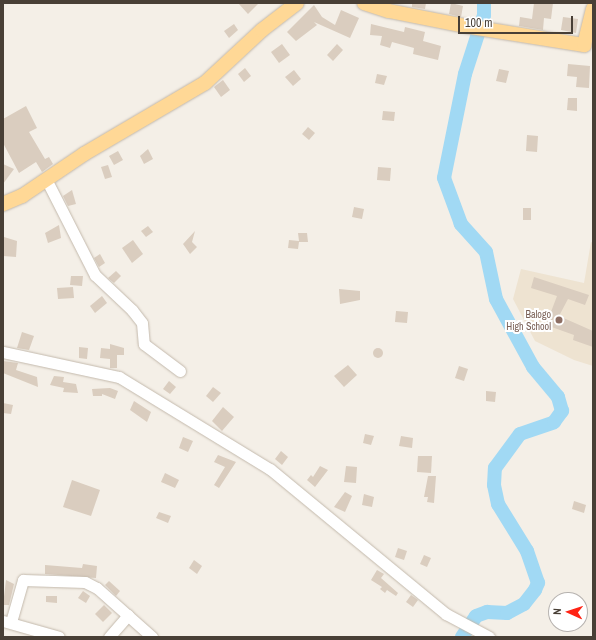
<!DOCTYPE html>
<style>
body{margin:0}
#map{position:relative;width:596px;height:640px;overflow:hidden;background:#f4efe7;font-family:"Archivo Narrow",sans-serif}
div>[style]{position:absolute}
.education>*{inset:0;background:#eee3d1}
.river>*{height:14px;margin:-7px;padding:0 7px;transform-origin:7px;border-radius:7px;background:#a1d9f4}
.building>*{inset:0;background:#dacdbf}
.round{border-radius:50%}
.roads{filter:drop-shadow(0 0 1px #c3b9ac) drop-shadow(0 0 1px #c3b9ac)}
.minor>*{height:11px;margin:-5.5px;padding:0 5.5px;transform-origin:5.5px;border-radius:5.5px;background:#fff}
.major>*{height:14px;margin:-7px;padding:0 7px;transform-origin:7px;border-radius:7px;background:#ffd896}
.dots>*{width:11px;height:11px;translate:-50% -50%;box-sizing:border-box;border:2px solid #fff;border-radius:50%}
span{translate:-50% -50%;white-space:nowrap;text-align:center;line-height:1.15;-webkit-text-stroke:4px #fff;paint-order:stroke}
.education-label{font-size:10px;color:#785e54}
.right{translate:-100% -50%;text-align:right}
.frame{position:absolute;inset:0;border:4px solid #483f36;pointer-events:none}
.north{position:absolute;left:548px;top:592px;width:40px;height:40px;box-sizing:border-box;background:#fff;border:1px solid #b6b2af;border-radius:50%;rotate:273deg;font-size:11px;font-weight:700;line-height:16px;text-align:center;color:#483f36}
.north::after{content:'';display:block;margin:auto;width:14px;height:18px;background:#ff2314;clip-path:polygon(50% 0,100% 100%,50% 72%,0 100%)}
.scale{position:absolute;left:458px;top:16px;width:115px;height:18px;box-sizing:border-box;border:2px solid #483f36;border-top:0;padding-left:5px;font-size:12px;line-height:14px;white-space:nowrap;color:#483f36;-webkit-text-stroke:3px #fff;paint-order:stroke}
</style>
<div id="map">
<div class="education">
<div style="clip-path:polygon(591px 242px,593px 243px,593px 366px,574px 360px,535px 341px,513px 299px,521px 269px,584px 283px)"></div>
</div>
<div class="river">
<div style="left:462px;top:637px;width:25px;rotate:-56deg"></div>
<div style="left:476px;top:616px;width:12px;rotate:-20deg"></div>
<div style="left:487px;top:612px;width:20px;rotate:3deg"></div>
<div style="left:507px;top:613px;width:19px;rotate:-28deg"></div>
<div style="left:524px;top:604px;width:18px;rotate:-52deg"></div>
<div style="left:535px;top:590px;width:8px;rotate:-67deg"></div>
<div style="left:538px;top:583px;width:34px;rotate:-109deg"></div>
<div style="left:527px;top:551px;width:55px;rotate:-121.7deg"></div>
<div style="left:498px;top:504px;width:19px;rotate:-102deg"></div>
<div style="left:494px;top:485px;width:17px;rotate:-87deg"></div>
<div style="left:495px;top:468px;width:42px;rotate:-53.7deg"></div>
<div style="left:520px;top:434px;width:36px;rotate:-19deg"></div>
<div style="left:554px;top:422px;width:14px;rotate:-54deg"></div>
<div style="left:562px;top:411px;width:15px;rotate:-106deg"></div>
<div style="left:558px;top:397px;width:39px;rotate:-130deg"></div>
<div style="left:533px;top:367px;width:77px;rotate:-118.6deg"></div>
<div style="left:496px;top:299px;width:48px;rotate:-102deg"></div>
<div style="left:486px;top:252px;width:38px;rotate:-132deg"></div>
<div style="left:461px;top:224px;width:49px;rotate:-110.3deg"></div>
<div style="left:444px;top:178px;width:106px;rotate:-78.6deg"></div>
<div style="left:465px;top:74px;width:62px;rotate:-72.1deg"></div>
<div style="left:484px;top:15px;width:12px;rotate:-90deg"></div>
</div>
<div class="building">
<div style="clip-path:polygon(238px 3px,259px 3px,248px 14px)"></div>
<div style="clip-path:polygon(412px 3px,426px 3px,425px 9px,412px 7px)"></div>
<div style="clip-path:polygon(451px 3px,463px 6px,461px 17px,449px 14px)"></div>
<div style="clip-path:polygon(534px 3px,553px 3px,551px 19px,544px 18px,543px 30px,519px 26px,520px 17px,532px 19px)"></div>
<div style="clip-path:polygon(314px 5px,322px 17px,335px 25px,341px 10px,359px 18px,350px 38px,314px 22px,317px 25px,296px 41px,287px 32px)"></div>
<div style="clip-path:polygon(563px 17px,578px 19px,576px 33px,561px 30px)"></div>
<div style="clip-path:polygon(234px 24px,238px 30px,229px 38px,224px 31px)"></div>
<div style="clip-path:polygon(371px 24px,404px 32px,405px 27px,425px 32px,423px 41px,441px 46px,438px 60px,413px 54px,414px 48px,392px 42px,390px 48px,380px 45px,382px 36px,370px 35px)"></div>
<div style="clip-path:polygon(282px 44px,290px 55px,279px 63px,271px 52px)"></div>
<div style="clip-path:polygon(337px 44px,343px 50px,333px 61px,327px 55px)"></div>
<div style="clip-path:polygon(568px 64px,590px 66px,589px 88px,576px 87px,577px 77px,567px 76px)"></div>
<div style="clip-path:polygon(245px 68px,251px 76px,244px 82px,238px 74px)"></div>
<div style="clip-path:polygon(499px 69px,509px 71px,506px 83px,496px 81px)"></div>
<div style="clip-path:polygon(294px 70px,301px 79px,293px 86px,285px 77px)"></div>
<div style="clip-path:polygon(377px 74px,387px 76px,384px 85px,375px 83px)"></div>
<div style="clip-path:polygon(223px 80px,230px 90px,221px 97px,214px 87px)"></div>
<div style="clip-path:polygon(568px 98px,577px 98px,577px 111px,567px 110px)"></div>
<div style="clip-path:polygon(26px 106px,37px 128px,29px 132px,45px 159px,49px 157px,53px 164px,42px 172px,36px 162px,19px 173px,3px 143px,3px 119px)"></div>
<div style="clip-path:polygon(383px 111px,395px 112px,394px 121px,382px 120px)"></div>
<div style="clip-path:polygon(308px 127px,315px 133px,309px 140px,302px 134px)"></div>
<div style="clip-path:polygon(527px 135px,538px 136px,537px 152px,526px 151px)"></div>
<div style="clip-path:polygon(148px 149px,153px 159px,144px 164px,140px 156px)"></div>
<div style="clip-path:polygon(118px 151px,123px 160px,114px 165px,109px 156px)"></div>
<div style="clip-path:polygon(3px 164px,14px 169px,3px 184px)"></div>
<div style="clip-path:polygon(108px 165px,112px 177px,105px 179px,101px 167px)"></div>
<div style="clip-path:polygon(378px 167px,391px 168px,390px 181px,377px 180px)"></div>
<div style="clip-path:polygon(72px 190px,76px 204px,68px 206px,63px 196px)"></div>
<div style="clip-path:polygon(354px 207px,364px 209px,362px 219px,352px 217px)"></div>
<div style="clip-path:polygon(523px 208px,531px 208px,531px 220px,523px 220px)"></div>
<div style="clip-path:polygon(59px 225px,61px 238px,48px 243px,45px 233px)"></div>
<div style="clip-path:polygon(148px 226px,153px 232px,146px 237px,141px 231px)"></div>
<div style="clip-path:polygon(195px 231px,192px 242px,197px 247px,190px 254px,183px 244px)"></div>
<div style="clip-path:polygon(298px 233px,307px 233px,308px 242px,299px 242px,298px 249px,288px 248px,289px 240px,299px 241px)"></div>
<div style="clip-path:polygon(4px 237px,17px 241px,16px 257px,3px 256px)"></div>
<div style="clip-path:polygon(133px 240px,143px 254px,132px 263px,122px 248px)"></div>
<div style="clip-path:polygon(100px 254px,105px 263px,99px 267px,94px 258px)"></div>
<div style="clip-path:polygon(116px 271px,121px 276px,114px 283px,108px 278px)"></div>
<div style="clip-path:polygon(71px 276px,83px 276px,82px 286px,70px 285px)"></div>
<div style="clip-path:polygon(534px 277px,589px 295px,585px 305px,568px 299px,559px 316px,593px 331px,593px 347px,573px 340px,574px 335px,546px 325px,557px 296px,531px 288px)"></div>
<div style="clip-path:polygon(73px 287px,74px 298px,58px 299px,57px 288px)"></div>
<div style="clip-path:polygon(339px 289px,360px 291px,360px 300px,340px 304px)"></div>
<div style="clip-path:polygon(102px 296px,107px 303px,95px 313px,90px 306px)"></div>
<div style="clip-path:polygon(396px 311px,408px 312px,407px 323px,395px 322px)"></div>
<div style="clip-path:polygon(22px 332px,34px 336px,29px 350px,17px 348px)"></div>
<div style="clip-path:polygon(110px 344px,124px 348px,124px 355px,117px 355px,117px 368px,110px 368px,110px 359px,100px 358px,101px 348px,110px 349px)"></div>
<div style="clip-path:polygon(79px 347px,88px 348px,87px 359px,79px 358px)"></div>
<div class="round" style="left:373px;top:348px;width:10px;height:10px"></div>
<div style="clip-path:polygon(3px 361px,18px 363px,16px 370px,37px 377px,38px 387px,3px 373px)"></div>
<div style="clip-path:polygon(348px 365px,357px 375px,344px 387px,334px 376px)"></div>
<div style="clip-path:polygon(459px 366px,468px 369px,464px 381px,455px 378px)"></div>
<div style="clip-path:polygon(54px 376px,64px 377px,63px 382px,76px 384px,78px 393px,63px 392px,64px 388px,50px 385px)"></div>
<div style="clip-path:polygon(169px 381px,176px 387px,170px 394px,163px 389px)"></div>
<div style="clip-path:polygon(213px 387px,221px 393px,213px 402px,206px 396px)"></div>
<div style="clip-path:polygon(110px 388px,118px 391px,115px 399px,102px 394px,102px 396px,93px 396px,92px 389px)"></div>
<div style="clip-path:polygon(486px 391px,496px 392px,495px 402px,486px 401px)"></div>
<div style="clip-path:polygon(134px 401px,151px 412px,147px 422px,130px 410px)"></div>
<div style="clip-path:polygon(3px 403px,13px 405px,11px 414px,3px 413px)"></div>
<div style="clip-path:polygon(223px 407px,234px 417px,222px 431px,212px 421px)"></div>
<div style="clip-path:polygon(365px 434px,374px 436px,371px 445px,363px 443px)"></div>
<div style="clip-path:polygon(401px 436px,413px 438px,412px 448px,399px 446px)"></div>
<div style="clip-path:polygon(183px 437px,193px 441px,188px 452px,179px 448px)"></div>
<div style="clip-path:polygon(281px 451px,288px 457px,282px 465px,275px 459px)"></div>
<div style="clip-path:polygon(218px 455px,236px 462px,219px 488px,214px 485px,225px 467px,214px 462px)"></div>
<div style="clip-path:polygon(418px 456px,432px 456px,431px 473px,417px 472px)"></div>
<div style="clip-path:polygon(320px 466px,328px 470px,315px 487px,307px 480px,311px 475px,313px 477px)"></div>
<div style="clip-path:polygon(346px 466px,357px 467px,356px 483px,344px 482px)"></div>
<div style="clip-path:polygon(165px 473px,179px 480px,175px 488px,161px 482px)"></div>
<div style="clip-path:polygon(428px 476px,436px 476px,434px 503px,427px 502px,428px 497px,424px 497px)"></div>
<div style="clip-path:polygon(72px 480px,100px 490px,91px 516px,63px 507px)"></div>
<div style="clip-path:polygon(345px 492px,352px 496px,345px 512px,334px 507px)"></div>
<div style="clip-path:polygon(364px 494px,374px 497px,372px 507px,362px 505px)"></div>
<div style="clip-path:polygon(574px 501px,586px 505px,584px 513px,572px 509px)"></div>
<div style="clip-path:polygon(159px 512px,171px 516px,168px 523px,156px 518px)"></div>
<div style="clip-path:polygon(398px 548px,407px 551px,404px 560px,395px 557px)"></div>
<div style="clip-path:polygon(424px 555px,431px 558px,427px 567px,420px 564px)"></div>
<div style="clip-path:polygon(194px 560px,202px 566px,197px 574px,189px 568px)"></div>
<div style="clip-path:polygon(83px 564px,97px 566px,96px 578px,45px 574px,45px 565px,82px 568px)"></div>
<div style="clip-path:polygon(377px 570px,384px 574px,381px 578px,398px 593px,396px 596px,387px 590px,385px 593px,380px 589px,382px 587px,371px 580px)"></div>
<div style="clip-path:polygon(6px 580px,14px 584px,9px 605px,3px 605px)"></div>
<div style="clip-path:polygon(109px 581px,120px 591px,116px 596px,105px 585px)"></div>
<div style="clip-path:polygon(83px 591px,90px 596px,86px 603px,78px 598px)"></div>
<div style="clip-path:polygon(411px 595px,418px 600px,413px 607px,406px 602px)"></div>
<div style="clip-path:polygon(46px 596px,57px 596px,57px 603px,46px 602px)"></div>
<div style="clip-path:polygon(104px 605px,112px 613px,103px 622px,95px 614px)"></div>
</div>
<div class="roads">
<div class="minor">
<div style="left:46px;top:179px;width:108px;rotate:63deg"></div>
<div style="left:95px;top:275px;width:51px;rotate:43.4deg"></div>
<div style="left:132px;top:310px;width:16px;rotate:52deg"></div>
<div style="left:142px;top:323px;width:21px;rotate:85deg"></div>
<div style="left:144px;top:344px;width:45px;rotate:36.9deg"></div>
<div style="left:3px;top:352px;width:119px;rotate:12.2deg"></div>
<div style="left:119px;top:377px;width:177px;rotate:31.4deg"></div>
<div style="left:270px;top:469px;width:228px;rotate:39.5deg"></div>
<div style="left:446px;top:614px;width:49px;rotate:28.1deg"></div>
<div style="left:3px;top:621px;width:58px;rotate:15.9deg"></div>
<div style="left:11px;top:622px;width:44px;rotate:-74.1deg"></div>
<div style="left:23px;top:580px;width:62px;rotate:1.8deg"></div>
<div style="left:85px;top:582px;width:13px;rotate:27deg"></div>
<div style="left:97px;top:588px;width:74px;rotate:41.7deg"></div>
<div style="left:109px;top:637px;width:29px;rotate:-49deg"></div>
</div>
<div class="major">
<div style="left:364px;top:3px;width:26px;rotate:18deg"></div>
<div style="left:389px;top:11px;width:77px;rotate:11.2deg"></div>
<div style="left:465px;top:26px;width:121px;rotate:9.1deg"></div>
<div style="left:584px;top:45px;width:37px;rotate:-76deg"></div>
<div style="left:3px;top:204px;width:21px;rotate:-23deg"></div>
<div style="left:22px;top:196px;width:75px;rotate:-34.1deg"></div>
<div style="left:84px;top:154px;width:140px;rotate:-30.4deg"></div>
<div style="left:205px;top:83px;width:78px;rotate:-42.9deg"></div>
<div style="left:262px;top:30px;width:44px;rotate:-37.6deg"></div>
</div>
</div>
<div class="dots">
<div style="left:559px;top:320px;background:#8d6e63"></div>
</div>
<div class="education-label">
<span class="right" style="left:551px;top:320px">Balogo<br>High School</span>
</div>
<div class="frame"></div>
<div class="north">N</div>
<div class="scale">100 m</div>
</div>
